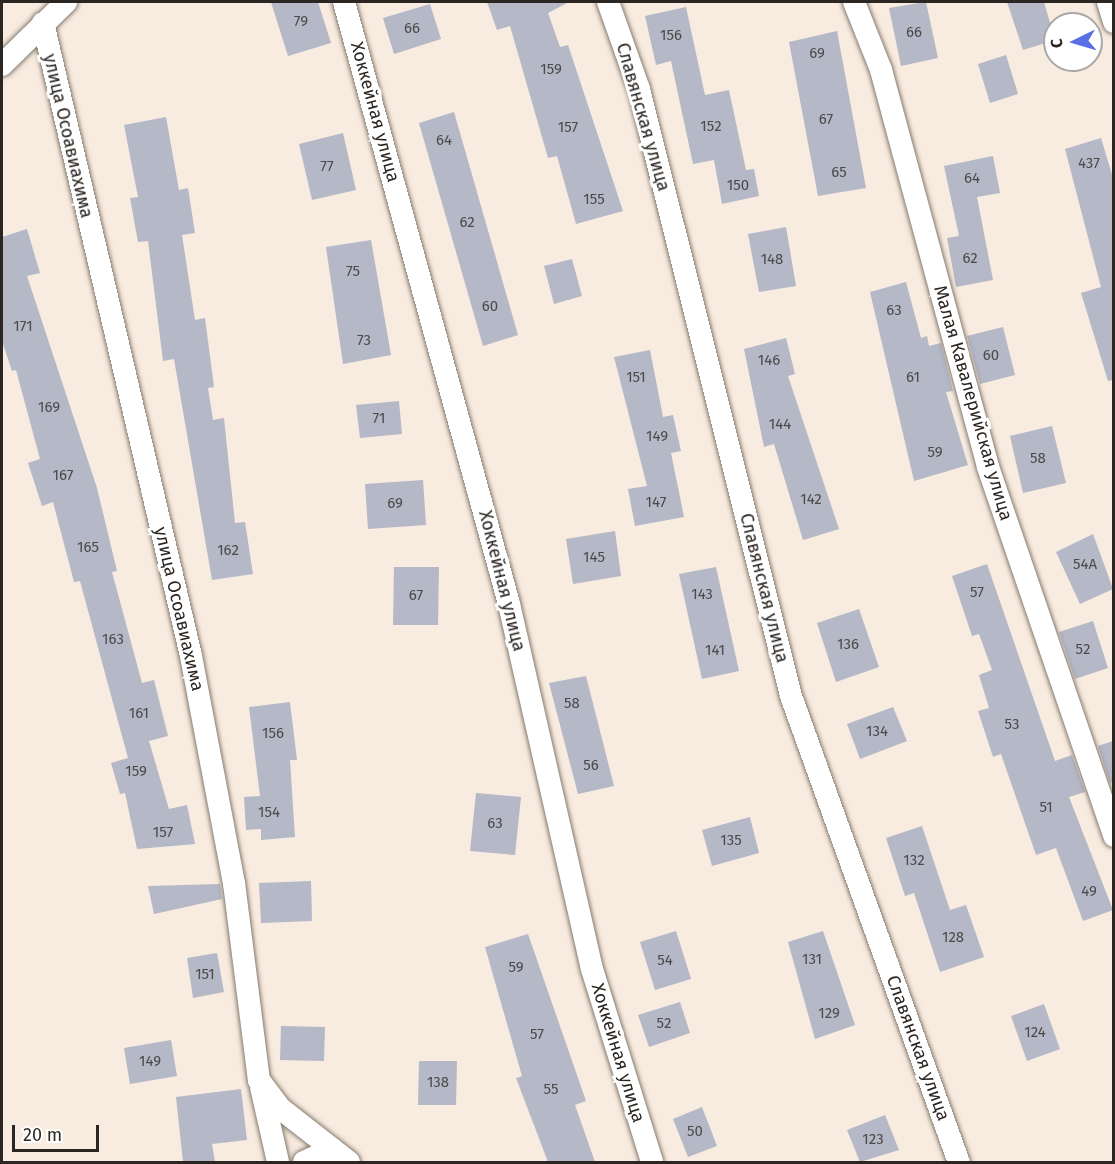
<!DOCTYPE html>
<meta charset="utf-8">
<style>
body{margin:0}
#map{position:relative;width:1115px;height:1164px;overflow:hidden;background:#f8ebdf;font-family:"Fira Sans",sans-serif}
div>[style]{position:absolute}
.building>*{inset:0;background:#b4b8c7}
.roads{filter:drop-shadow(0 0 2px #867b70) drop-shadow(0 0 2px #867b70)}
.street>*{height:22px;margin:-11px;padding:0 11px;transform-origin:11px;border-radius:11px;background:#fff}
span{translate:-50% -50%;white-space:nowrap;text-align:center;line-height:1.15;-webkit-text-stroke:6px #fff;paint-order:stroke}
.number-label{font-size:15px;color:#4d4a4b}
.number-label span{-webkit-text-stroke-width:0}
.street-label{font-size:18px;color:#2b2622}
.frame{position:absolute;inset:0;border:3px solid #2b2622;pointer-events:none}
.north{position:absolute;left:1043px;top:12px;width:60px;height:60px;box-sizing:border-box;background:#fff;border:2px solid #aaa8a7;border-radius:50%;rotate:265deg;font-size:16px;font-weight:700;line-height:24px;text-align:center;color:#2b2622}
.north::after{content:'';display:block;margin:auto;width:21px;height:27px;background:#586fe5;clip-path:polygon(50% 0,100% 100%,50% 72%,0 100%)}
.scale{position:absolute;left:12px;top:1125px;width:87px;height:27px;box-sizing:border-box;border:3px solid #2b2622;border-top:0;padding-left:8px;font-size:18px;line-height:21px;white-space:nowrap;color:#2b2622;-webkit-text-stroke:4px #fff;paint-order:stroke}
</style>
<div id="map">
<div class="building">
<div style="clip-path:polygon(271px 2px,318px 2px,331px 43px,288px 56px)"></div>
<div style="clip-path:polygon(487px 2px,569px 2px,548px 13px,560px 47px,568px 45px,623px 211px,576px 224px,557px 156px,548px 158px,510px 26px,497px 30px)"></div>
<div style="clip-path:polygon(926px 2px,938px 58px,901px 66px,889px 8px)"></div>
<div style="clip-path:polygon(1007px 2px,1044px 2px,1055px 40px,1023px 50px)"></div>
<div style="clip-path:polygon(430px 4px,441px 39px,394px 54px,383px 18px)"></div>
<div style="clip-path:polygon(686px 7px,705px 95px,729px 90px,746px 170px,754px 169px,759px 196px,722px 204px,714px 160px,693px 164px,671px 61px,656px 65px,645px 16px)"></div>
<div style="clip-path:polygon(837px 31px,866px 188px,818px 196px,789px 42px)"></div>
<div style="clip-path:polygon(1006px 55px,1018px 94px,990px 103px,978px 64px)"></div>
<div style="clip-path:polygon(454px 112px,518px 335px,483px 346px,419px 123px)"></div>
<div style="clip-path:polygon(166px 117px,179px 190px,188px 188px,195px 233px,182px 235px,195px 320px,205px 318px,214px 387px,208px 388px,213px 420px,224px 418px,235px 523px,245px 522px,253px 574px,212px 580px,174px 359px,163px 361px,148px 241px,138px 242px,130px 198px,138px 197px,124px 125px)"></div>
<div style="clip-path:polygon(343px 133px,356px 190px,312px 200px,299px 144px)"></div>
<div style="clip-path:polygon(1101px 138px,1113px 178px,1113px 380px,1108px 381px,1081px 293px,1101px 287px,1065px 149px)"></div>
<div style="clip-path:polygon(993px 156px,1000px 193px,977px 197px,993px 280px,956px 287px,947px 238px,959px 236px,944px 166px)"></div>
<div style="clip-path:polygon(786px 227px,796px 286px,759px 292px,748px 234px)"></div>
<div style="clip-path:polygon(27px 229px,40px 273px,27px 276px,97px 488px,117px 571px,112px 572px,142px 683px,154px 680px,168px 736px,149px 741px,169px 809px,187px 805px,195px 844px,137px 849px,125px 793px,120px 794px,111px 763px,128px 758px,80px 581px,74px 582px,53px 502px,42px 506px,28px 463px,40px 459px,16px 370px,12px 371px,2px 341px,2px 237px)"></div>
<div style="clip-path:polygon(371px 240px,391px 355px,343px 364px,326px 247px)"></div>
<div style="clip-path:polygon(572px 259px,582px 296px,554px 304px,544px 266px)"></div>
<div style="clip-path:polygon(906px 282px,921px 338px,927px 336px,929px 346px,941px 343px,953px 391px,946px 392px,968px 465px,914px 481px,870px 292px)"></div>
<div style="clip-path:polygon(1003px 327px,1015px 375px,980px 384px,967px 336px)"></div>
<div style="clip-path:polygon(786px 338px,795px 374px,788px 376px,839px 529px,803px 540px,774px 444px,764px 447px,744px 349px)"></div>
<div style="clip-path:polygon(650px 350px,663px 417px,673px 415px,681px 451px,671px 453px,684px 517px,635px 526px,628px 489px,647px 486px,614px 357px)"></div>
<div style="clip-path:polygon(399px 401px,402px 434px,360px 438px,356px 405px)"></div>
<div style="clip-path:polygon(1052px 426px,1066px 483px,1023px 493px,1010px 436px)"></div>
<div style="clip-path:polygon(423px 480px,426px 525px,368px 529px,365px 484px)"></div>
<div style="clip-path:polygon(615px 531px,621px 576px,573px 584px,566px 539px)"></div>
<div style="clip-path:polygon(1093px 534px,1113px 589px,1080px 604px,1056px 552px)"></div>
<div style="clip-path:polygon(987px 564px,1055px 761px,1072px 755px,1085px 792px,1069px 797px,1113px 910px,1083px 921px,1056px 848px,1036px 855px,1001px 754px,993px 757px,978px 711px,989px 708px,979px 675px,992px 670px,979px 634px,972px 636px,952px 576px)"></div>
<div style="clip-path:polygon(394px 567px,439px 567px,438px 625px,393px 625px)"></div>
<div style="clip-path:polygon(716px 567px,739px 671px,702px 679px,679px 574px)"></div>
<div style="clip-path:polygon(859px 609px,879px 667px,836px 682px,817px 623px)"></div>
<div style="clip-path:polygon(1093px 621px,1108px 668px,1075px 679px,1059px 632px)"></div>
<div style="clip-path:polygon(586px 676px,614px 786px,578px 794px,549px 683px)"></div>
<div style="clip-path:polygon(290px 702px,297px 760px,290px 760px,295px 837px,261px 840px,261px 829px,246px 830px,244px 797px,260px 796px,249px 707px)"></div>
<div style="clip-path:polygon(893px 707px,907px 741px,860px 759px,847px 724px)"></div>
<div style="clip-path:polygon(1113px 741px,1113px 782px,1110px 783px,1098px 746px)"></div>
<div style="clip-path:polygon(476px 793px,521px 797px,515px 855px,470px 851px)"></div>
<div style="clip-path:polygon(750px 817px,759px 853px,712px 866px,702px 830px)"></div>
<div style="clip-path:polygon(922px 826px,950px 910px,966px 905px,984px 957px,940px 972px,914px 893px,905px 896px,886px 838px)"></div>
<div style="clip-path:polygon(311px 881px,312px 921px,261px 923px,259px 883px)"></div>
<div style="clip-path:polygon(220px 884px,222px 899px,154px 914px,148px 886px)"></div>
<div style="clip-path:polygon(676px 931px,691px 979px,655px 990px,640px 942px)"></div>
<div style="clip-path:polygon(823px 931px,855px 1025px,815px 1039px,788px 942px)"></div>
<div style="clip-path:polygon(528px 934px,586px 1101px,575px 1105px,595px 1162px,548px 1162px,516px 1078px,522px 1076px,485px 947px)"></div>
<div style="clip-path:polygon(217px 953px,224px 992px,193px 998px,187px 958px)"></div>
<div style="clip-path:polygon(680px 1002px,690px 1033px,649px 1047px,638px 1015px)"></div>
<div style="clip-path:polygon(1044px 1004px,1060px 1049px,1027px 1061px,1011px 1016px)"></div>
<div style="clip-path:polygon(281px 1026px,325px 1027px,324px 1061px,280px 1060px)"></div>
<div style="clip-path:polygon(171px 1040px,177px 1076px,130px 1084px,124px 1048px)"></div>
<div style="clip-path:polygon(419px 1061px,457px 1061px,456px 1105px,418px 1105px)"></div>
<div style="clip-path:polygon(241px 1089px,247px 1140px,212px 1144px,215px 1162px,183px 1162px,176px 1097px)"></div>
<div style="clip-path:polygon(702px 1107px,717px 1146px,688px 1157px,673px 1119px)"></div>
<div style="clip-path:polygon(885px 1115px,899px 1150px,860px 1162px,847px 1130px)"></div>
</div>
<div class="roads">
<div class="street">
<div style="left:344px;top:2px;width:624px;rotate:74.67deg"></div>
<div style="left:509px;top:604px;width:374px;rotate:77.2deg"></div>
<div style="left:592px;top:969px;width:202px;rotate:72.7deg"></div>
<div style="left:608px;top:2px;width:92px;rotate:70.4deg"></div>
<div style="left:639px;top:89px;width:626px;rotate:75.94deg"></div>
<div style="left:791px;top:696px;width:495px;rotate:70.2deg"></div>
<div style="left:854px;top:2px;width:73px;rotate:68.3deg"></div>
<div style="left:881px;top:70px;width:411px;rotate:74.9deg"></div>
<div style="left:988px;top:467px;width:390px;rotate:71.1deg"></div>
<div style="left:1108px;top:2px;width:21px;rotate:73deg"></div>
<div style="left:43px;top:23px;width:650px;rotate:76.84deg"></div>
<div style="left:191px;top:656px;width:231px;rotate:79.3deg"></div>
<div style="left:234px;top:883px;width:199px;rotate:82.8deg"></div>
<div style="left:259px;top:1080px;width:36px;rotate:53deg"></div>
<div style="left:281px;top:1109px;width:86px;rotate:37.9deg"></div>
<div style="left:2px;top:65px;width:90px;rotate:-44.5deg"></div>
<div style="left:261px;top:1087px;width:77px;rotate:77.2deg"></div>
<div style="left:304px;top:1162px;width:31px;rotate:-25deg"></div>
</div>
</div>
<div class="number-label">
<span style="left:301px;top:22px">79</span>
<span style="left:412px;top:29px">66</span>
<span style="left:914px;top:33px">66</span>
<span style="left:671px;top:36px">156</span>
<span style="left:817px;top:54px">69</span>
<span style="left:551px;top:70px">159</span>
<span style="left:826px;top:120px">67</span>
<span style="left:711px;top:127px">152</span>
<span style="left:568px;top:128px">157</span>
<span style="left:444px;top:141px">64</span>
<span style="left:1089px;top:164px">437</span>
<span style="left:327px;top:167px">77</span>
<span style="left:839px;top:173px">65</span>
<span style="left:972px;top:179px">64</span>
<span style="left:738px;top:186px">150</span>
<span style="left:594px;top:200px">155</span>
<span style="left:467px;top:223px">62</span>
<span style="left:970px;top:259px">62</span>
<span style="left:772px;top:260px">148</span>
<span style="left:353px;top:272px">75</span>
<span style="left:490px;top:307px">60</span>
<span style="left:894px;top:311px">63</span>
<span style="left:23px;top:327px">171</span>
<span style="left:364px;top:341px">73</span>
<span style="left:991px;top:356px">60</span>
<span style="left:769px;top:361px">146</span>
<span style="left:636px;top:378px">151</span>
<span style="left:913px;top:378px">61</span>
<span style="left:49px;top:408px">169</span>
<span style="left:379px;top:419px">71</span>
<span style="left:780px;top:425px">144</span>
<span style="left:657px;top:437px">149</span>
<span style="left:935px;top:453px">59</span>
<span style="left:1038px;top:459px">58</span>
<span style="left:63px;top:476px">167</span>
<span style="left:811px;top:500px">142</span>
<span style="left:656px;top:503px">147</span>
<span style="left:395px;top:504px">69</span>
<span style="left:88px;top:548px">165</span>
<span style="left:228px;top:551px">162</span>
<span style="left:594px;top:558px">145</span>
<span style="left:1085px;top:565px">54А</span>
<span style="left:977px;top:593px">57</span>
<span style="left:702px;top:595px">143</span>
<span style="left:416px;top:596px">67</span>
<span style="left:113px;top:640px">163</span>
<span style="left:848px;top:645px">136</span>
<span style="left:1083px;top:650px">52</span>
<span style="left:715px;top:651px">141</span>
<span style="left:572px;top:704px">58</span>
<span style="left:139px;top:714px">161</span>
<span style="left:1012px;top:725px">53</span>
<span style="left:877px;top:732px">134</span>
<span style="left:273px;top:734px">156</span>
<span style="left:591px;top:766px">56</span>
<span style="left:136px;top:772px">159</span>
<span style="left:1046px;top:808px">51</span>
<span style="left:269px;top:813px">154</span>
<span style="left:495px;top:824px">63</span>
<span style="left:163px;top:833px">157</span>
<span style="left:731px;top:841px">135</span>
<span style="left:914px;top:861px">132</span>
<span style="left:1089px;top:892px">49</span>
<span style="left:953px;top:938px">128</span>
<span style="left:812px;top:960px">131</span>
<span style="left:665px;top:961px">54</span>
<span style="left:516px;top:968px">59</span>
<span style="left:205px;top:975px">151</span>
<span style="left:829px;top:1014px">129</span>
<span style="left:664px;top:1024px">52</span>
<span style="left:1035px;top:1033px">124</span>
<span style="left:537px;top:1035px">57</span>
<span style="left:150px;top:1062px">149</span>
<span style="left:438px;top:1083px">138</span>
<span style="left:551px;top:1090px">55</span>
<span style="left:695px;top:1132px">50</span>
<span style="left:873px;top:1140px">123</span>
</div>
<div class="street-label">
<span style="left:375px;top:112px;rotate:75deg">Хоккейная улица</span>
<span style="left:643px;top:117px;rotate:74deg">Славянская улица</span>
<span style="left:68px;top:136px;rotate:77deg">улица Осоавиахима</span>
<span style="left:973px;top:403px;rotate:74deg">Малая Кавалерийская улица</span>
<span style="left:502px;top:581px;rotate:76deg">Хоккейная улица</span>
<span style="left:764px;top:588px;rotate:76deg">Славянская улица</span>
<span style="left:179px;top:609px;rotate:77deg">улица Осоавиахима</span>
<span style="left:918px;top:1048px;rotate:70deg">Славянская улица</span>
<span style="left:618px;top:1053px;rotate:73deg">Хоккейная улица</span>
</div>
<div class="frame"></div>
<div class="north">С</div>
<div class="scale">20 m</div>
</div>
